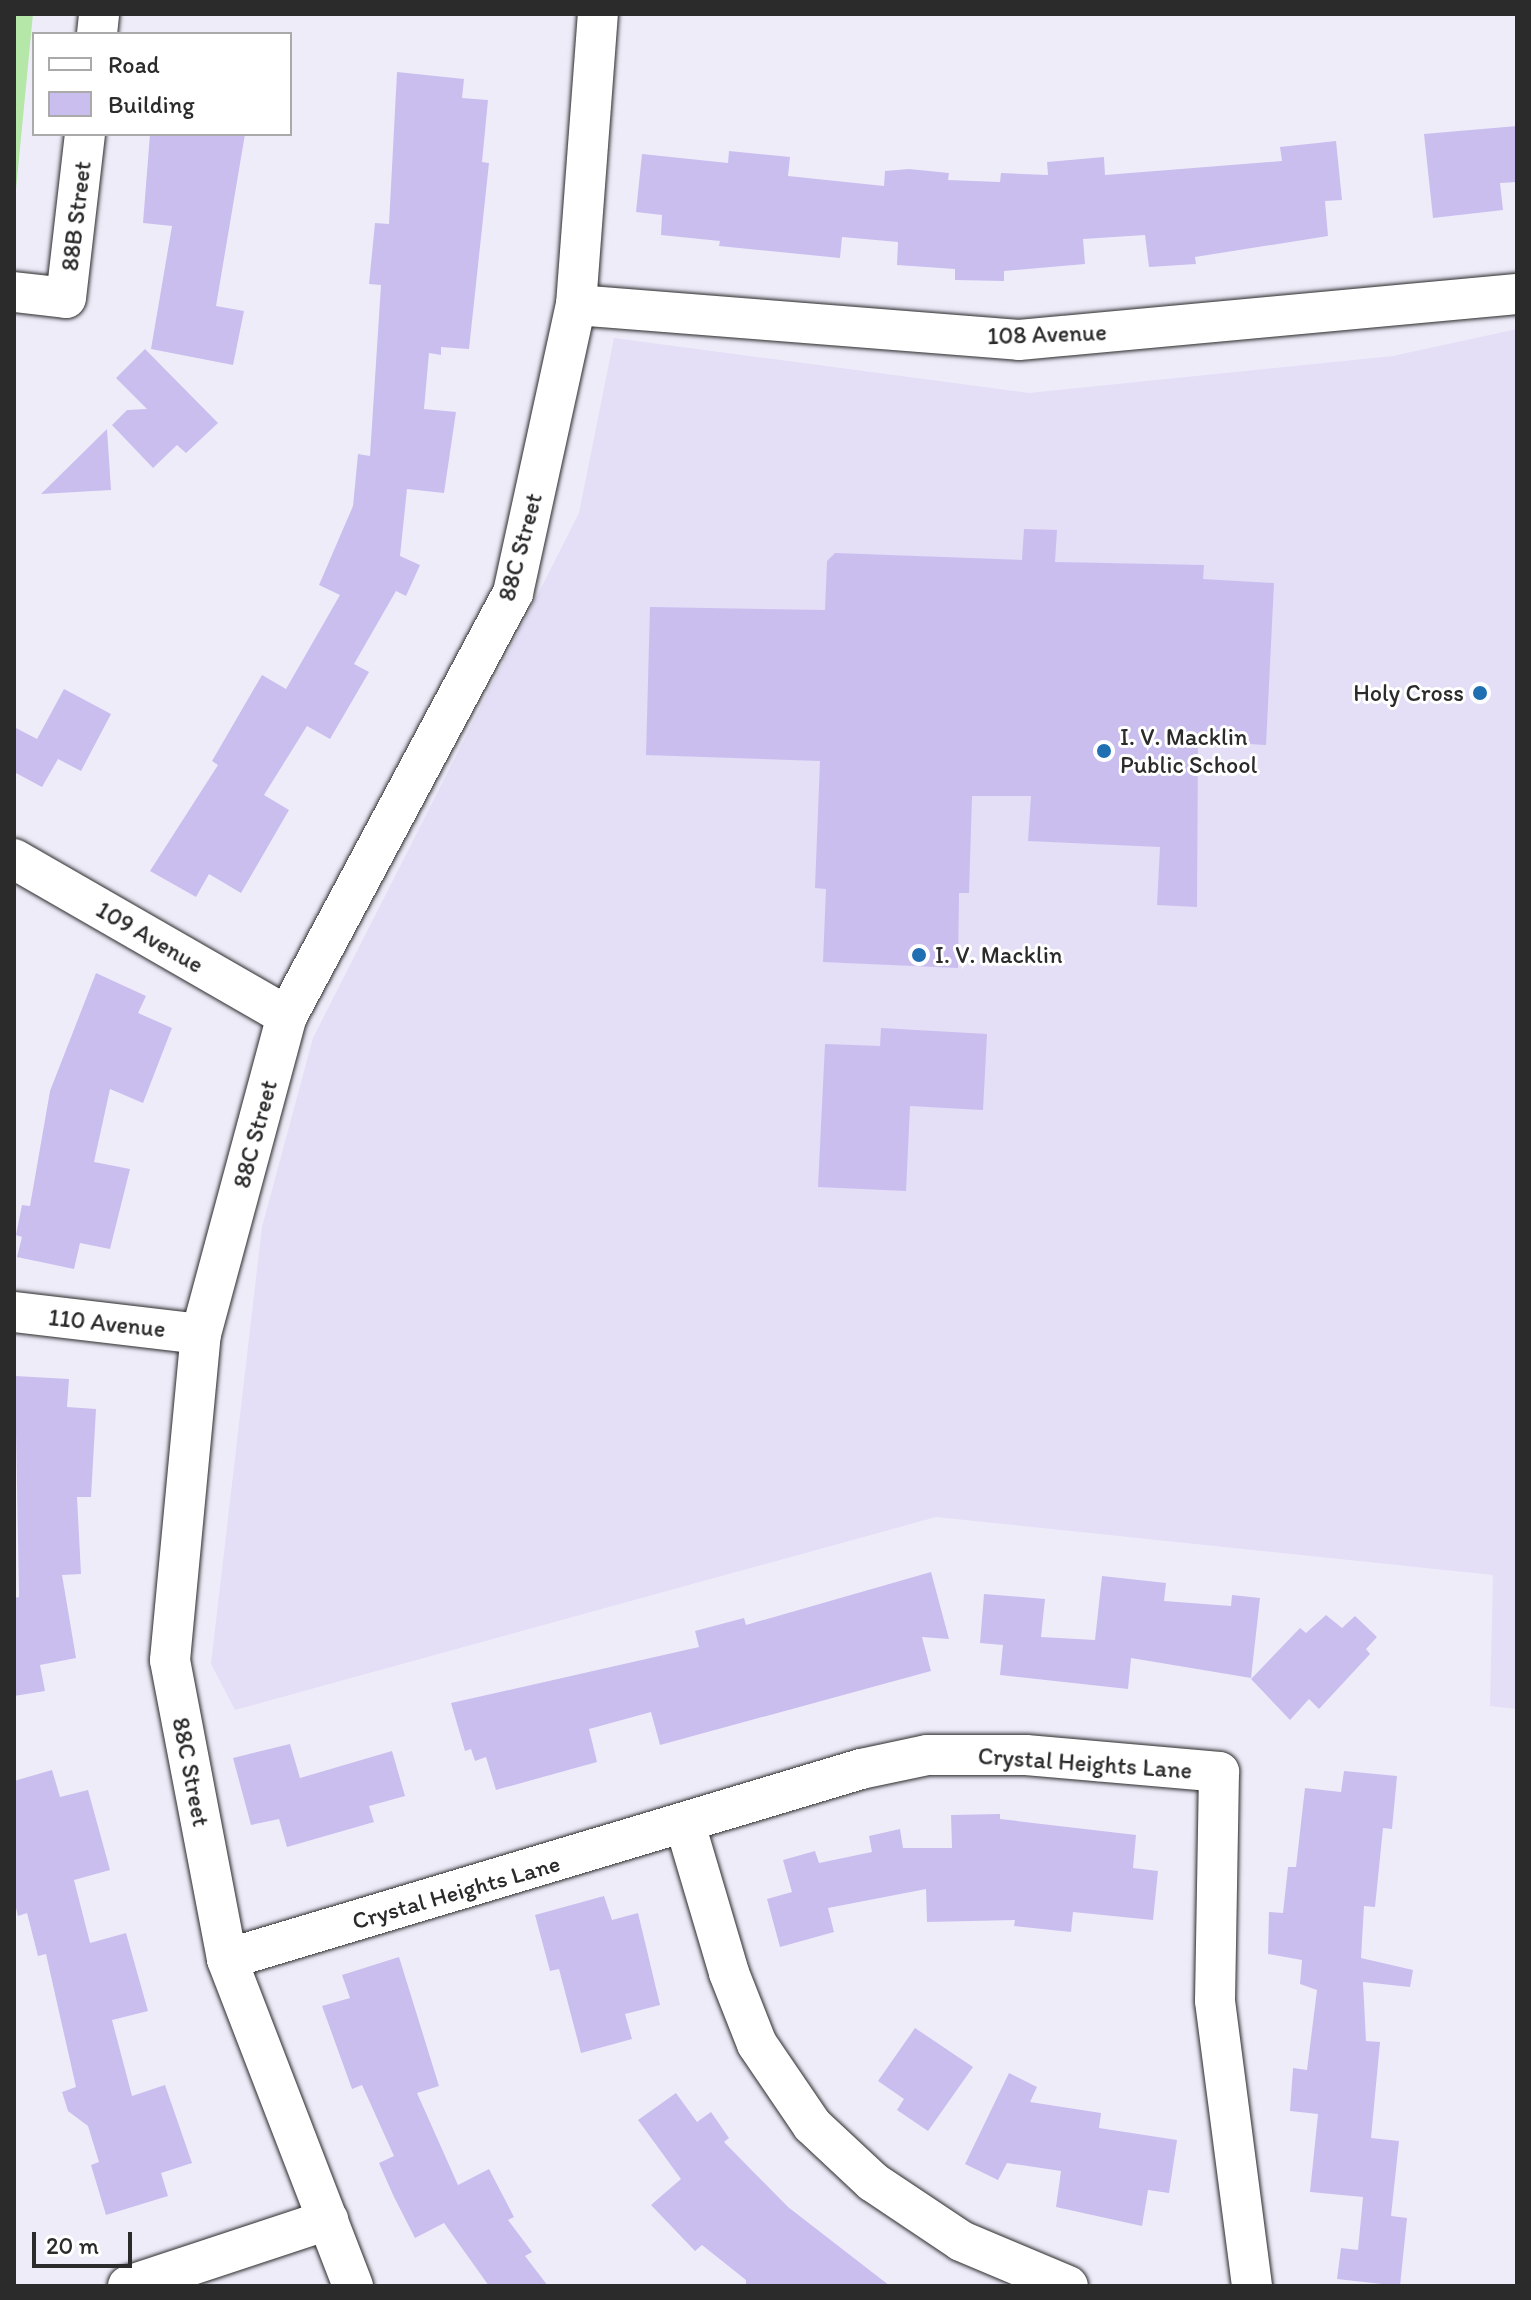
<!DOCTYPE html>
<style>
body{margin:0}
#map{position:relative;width:1531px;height:2300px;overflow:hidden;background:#efecfa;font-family:Itim,sans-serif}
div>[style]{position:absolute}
.built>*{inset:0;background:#e4def7}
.green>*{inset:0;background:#b5e7a8}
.building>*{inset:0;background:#cabeef}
.roads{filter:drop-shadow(0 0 2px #2b2b2b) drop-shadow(0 0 2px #2b2b2b)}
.minor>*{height:40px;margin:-20px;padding:0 20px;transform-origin:20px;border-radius:20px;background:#fff}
.dots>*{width:22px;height:22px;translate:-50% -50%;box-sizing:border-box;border:4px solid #fff;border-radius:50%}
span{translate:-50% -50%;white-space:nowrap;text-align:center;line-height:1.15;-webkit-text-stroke:6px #fff;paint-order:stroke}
.street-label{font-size:24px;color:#2b2b2b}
.poi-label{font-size:24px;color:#2b2b2b}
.right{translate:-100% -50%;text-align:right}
.left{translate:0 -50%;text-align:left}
.frame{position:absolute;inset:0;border:16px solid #2b2b2b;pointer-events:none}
.legend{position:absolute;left:32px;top:32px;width:260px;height:104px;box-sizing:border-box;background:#fff;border:2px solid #aaa;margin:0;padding:10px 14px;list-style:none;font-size:24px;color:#2b2b2b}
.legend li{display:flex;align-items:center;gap:16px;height:40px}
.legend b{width:40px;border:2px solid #aaa}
.scale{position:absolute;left:32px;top:2232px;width:100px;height:36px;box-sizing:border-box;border:4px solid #2b2b2b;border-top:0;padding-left:10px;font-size:24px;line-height:28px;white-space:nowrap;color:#2b2b2b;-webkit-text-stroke:6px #fff;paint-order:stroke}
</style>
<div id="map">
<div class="built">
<div style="clip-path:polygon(1517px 329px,1517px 1709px,1490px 1706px,1493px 1575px,936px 1517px,235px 1710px,211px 1664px,262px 1227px,313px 1038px,579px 513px,614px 338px,1029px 393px,1393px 356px)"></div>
</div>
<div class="green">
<div style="clip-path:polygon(14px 14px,33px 14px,14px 210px)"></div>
</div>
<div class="building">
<div style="clip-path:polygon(397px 72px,464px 79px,462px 98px,488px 100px,482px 162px,489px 163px,469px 349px,441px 347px,441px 355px,429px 353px,424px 409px,456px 412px,444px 493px,407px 489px,400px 556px,420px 565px,406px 596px,396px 591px,354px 664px,369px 672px,330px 739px,307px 726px,264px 795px,289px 810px,241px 893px,209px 874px,196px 897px,150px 871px,218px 765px,212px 761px,262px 675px,286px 689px,340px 595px,319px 585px,353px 506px,358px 454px,370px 456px,381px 285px,369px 284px,375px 223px,389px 224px)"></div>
<div style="clip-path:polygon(1517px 126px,1517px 182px,1500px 183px,1503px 210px,1433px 218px,1424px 134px)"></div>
<div style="clip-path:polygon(150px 134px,245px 134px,216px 306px,244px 311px,233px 365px,151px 349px,172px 226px,143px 223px)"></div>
<div style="clip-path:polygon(1336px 141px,1342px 200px,1325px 201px,1328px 236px,1195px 257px,1196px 264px,1149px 267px,1145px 235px,1083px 239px,1085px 264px,1004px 271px,1004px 281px,955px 280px,955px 269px,897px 265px,898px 242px,842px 237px,840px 258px,719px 246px,720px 241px,661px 235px,662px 215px,636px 212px,642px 154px,728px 163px,729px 151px,790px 157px,788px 176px,884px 186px,885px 171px,909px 169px,949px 173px,948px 180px,1000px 182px,1001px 173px,1048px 175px,1047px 162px,1104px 157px,1105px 175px,1282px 161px,1280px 147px)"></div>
<div style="clip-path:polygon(145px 349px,218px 423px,186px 453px,177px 445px,153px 468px,112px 425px,127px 410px,147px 409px,116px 378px)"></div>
<div style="clip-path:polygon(107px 429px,111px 490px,41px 494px)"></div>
<div style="clip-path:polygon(1024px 529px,1057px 530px,1055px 562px,1204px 565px,1203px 579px,1274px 583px,1266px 745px,1198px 741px,1197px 907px,1157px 905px,1160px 847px,1028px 841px,1031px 796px,972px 796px,969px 893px,959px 893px,958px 968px,823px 962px,826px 889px,815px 888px,820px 761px,646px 755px,650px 607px,825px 610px,827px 561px,835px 553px,1022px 560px)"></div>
<div style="clip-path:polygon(64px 689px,111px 714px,81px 771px,58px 759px,42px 787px,14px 772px,14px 727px,37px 739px)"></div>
<div style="clip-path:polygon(96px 973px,146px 996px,138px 1013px,172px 1028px,143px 1103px,110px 1089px,94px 1162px,130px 1169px,110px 1249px,80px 1243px,74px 1269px,17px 1257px,22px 1237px,16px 1235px,22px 1205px,30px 1206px,50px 1091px)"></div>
<div style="clip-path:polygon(881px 1028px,987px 1034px,983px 1110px,910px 1106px,906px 1191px,818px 1187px,825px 1044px,880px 1046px)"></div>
<div style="clip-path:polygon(15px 1376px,69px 1379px,67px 1407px,96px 1409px,91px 1497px,77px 1497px,81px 1574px,62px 1575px,76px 1658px,40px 1665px,45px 1691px,14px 1696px,14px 1598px,19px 1597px)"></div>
<div style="clip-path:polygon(931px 1572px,949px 1639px,922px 1637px,931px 1671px,660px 1745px,651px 1712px,589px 1729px,597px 1762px,496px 1790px,486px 1757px,475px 1761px,471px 1749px,465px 1751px,451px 1703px,699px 1647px,695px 1631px,744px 1618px,746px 1625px)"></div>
<div style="clip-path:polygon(1102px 1576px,1166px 1583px,1164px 1601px,1231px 1606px,1232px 1595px,1260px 1598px,1251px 1678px,1131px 1658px,1128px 1689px,1000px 1675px,1003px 1645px,980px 1643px,984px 1594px,1045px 1599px,1041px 1637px,1095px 1640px)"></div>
<div style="clip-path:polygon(1326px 1615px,1342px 1628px,1355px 1616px,1377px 1637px,1366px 1649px,1370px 1654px,1319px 1709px,1309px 1699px,1290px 1720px,1251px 1679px,1300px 1628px,1306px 1633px)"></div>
<div style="clip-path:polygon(290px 1744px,300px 1778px,392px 1751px,405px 1796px,369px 1806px,374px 1822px,287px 1847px,279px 1819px,251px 1825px,233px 1758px)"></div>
<div style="clip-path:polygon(52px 1770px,60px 1797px,88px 1790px,110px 1870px,74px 1880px,90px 1943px,126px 1933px,148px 2011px,112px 2020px,132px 2096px,165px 2085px,192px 2163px,161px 2173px,168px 2196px,106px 2215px,91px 2165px,99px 2162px,88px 2126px,68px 2111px,62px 2092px,76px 2087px,46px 1954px,38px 1956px,27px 1913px,18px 1916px,14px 1900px,14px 1781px)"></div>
<div style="clip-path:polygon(1344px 1771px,1397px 1776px,1392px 1829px,1383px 1828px,1375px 1907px,1364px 1906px,1361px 1958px,1413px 1970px,1410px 1987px,1363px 1982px,1366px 2041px,1380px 2042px,1371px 2138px,1399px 2141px,1391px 2216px,1407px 2218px,1400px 2286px,1337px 2279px,1341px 2248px,1358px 2250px,1363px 2197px,1310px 2192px,1318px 2114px,1290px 2111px,1293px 2068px,1307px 2070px,1317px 1990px,1300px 1984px,1302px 1960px,1268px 1954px,1269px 1912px,1283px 1913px,1288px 1867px,1296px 1867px,1305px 1788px,1341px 1792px)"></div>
<div style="clip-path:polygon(1000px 1814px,1000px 1819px,1136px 1835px,1133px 1868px,1158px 1871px,1153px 1920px,1073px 1912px,1071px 1932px,1014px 1926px,1015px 1920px,927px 1922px,926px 1889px,828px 1908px,834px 1932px,780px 1947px,767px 1899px,792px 1892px,783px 1860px,815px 1851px,819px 1863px,872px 1852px,869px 1836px,900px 1829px,903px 1848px,952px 1848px,951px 1815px)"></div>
<div style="clip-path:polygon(604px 1896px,612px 1920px,638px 1913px,660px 2005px,625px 2014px,632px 2039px,581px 2053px,559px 1969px,550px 1971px,535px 1915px)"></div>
<div style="clip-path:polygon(399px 1957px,439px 2086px,417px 2093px,458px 2185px,489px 2169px,514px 2217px,508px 2220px,532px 2252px,525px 2256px,548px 2286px,489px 2286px,444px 2223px,415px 2238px,394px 2197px,379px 2163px,394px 2156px,362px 2085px,352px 2089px,322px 2006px,350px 1998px,342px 1975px)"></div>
<div style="clip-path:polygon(915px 2028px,973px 2067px,928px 2131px,897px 2110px,904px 2099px,878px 2081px)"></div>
<div style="clip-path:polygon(1009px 2073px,1037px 2087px,1030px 2102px,1101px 2113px,1099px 2128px,1177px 2140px,1169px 2193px,1148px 2190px,1142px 2226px,1056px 2207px,1061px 2171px,1007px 2163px,998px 2180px,965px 2164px)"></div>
<div style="clip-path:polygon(676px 2093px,697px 2122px,711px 2112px,729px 2138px,724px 2142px,788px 2207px,890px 2286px,746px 2286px,746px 2280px,702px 2245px,695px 2251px,651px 2205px,681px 2179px,638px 2120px)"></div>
</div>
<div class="roads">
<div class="minor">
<div style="left:97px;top:34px;width:20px;rotate:-84deg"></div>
<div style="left:14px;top:292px;width:52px;rotate:6.6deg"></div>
<div style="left:66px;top:298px;width:165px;rotate:-83.4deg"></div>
<div style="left:576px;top:305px;width:444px;rotate:4.5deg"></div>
<div style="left:1019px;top:340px;width:500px;rotate:-5.28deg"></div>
<div style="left:14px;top:859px;width:315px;rotate:29.9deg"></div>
<div style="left:14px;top:1312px;width:188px;rotate:6.7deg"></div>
<div style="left:685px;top:1824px;width:155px;rotate:73.5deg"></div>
<div style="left:729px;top:1973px;width:76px;rotate:68.5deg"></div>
<div style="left:757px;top:2044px;width:98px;rotate:55.8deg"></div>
<div style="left:812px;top:2125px;width:83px;rotate:43.1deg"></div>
<div style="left:873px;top:2182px;width:106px;rotate:33.8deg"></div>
<div style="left:961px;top:2241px;width:116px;rotate:22.8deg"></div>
<div style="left:227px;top:1959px;width:662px;rotate:-16.68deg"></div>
<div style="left:861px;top:1769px;width:67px;rotate:-12deg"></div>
<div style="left:927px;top:1755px;width:99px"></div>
<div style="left:1026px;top:1755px;width:194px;rotate:5deg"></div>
<div style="left:1219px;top:1772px;width:229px;rotate:91deg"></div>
<div style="left:1215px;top:2001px;width:287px;rotate:82.6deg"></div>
<div style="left:128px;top:2286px;width:211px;rotate:-18.3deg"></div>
<div style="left:353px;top:2286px;width:350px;rotate:-111.1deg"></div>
<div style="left:227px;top:1959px;width:304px;rotate:-100.8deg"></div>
<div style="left:170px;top:1660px;width:327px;rotate:-84.6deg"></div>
<div style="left:201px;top:1334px;width:329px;rotate:-74.9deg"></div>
<div style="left:287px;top:1016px;width:480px;rotate:-61.9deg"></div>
<div style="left:513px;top:593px;width:295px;rotate:-77.7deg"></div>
<div style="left:576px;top:305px;width:292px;rotate:-85.7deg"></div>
</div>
</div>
<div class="dots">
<div style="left:1480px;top:693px;background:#1f6fb2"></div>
<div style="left:1104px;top:751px;background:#1f6fb2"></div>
<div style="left:919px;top:955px;background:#1f6fb2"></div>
</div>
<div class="street-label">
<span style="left:76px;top:216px;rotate:-83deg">88B Street</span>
<span style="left:1047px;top:334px;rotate:-2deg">108 Avenue</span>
<span style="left:520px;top:547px;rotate:-75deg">88C Street</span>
<span style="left:150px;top:937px;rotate:30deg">109 Avenue</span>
<span style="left:255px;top:1134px;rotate:-75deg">88C Street</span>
<span style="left:107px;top:1323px;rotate:6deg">110 Avenue</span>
<span style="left:1085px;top:1763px;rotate:4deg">Crystal Heights Lane</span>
<span style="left:191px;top:1772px;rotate:79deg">88C Street</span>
<span style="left:456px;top:1892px;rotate:-16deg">Crystal Heights Lane</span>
</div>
<div class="poi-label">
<span class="right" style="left:1464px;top:693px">Holy Cross</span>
<span class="left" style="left:1120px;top:751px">I. V. Macklin<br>Public School</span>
<span class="left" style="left:935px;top:955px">I. V. Macklin</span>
</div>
<div class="frame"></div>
<ul class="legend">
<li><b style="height:10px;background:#fff"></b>Road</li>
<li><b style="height:22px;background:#cabeef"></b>Building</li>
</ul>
<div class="scale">20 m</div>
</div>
